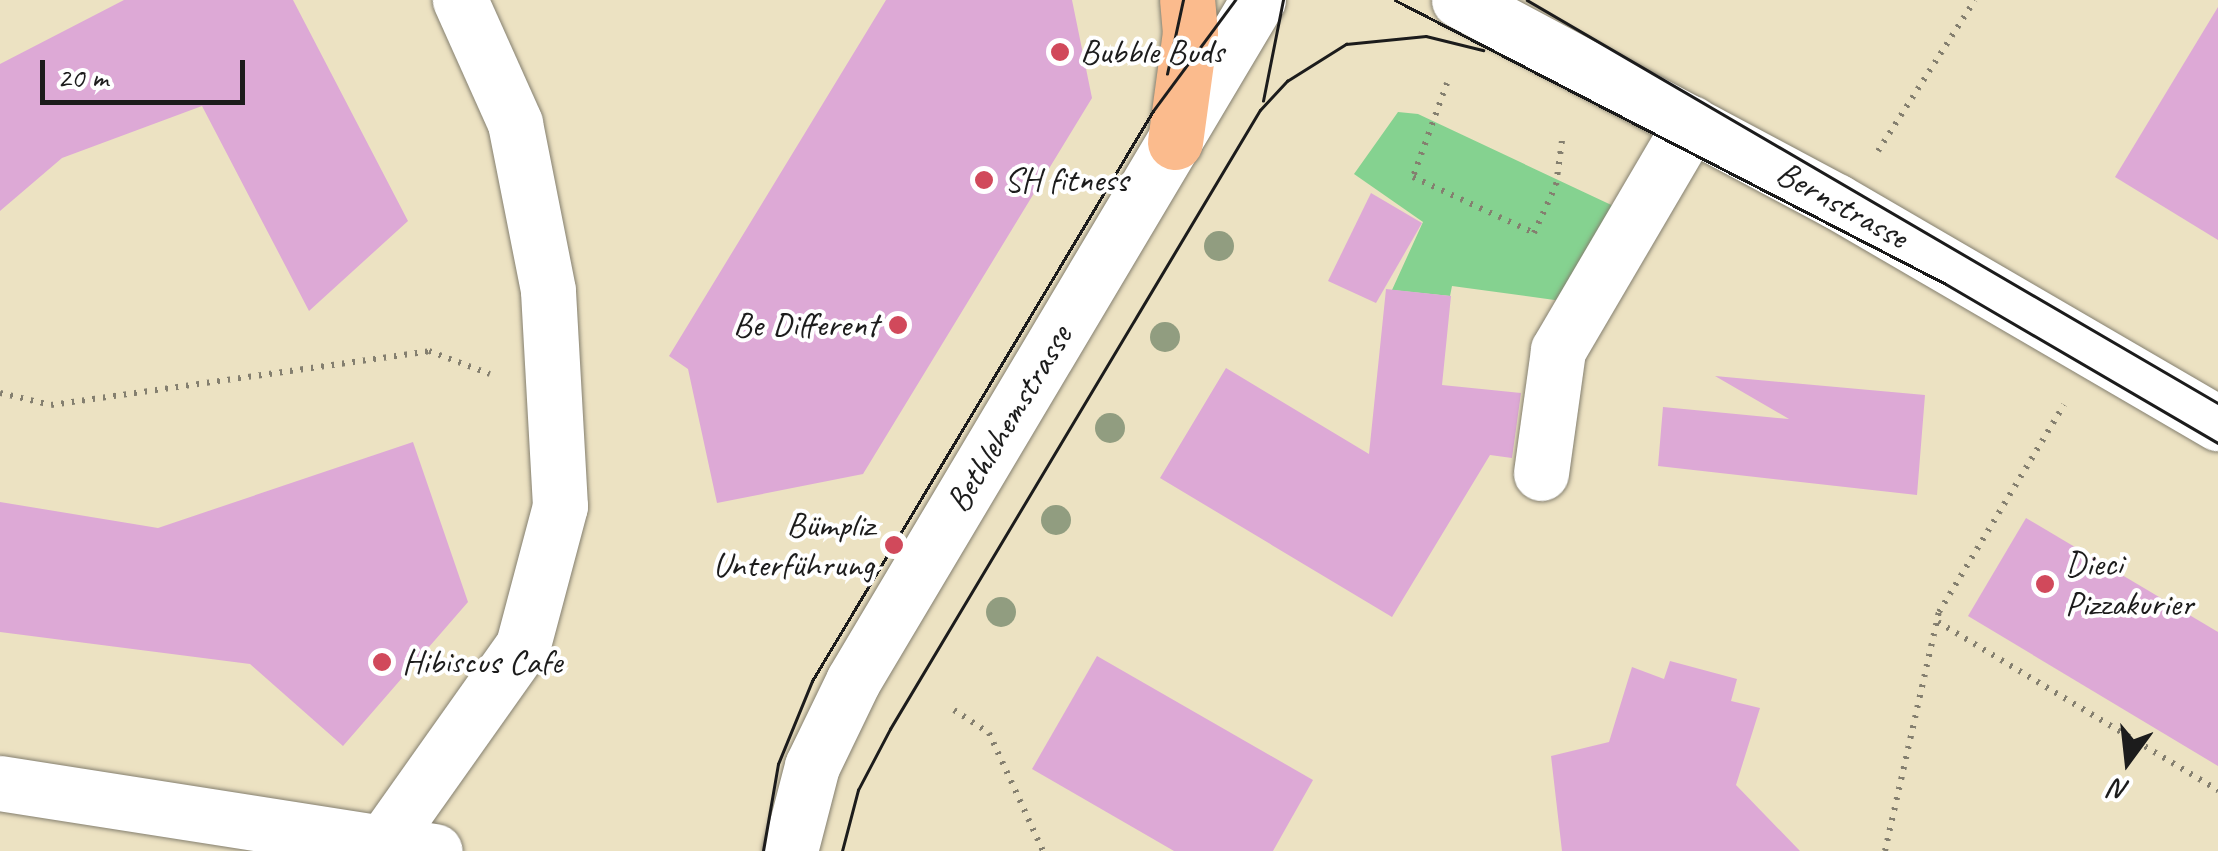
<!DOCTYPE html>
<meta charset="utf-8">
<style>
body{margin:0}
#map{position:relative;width:2218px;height:851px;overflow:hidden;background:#ece2c2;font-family:Caveat,sans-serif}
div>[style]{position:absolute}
.green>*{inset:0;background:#85d290}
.building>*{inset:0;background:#dda9d6}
.path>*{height:6px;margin-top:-3px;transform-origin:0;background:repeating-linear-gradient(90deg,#847f6f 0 2.5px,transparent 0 10.5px)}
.roads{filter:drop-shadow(0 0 2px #847f6f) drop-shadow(0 0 2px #847f6f)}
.minor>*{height:55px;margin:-27.5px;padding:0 27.5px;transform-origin:27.5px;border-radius:27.5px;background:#fff}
.major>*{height:55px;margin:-27.5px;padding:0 27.5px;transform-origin:27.5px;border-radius:27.5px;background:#fbbb8d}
.tram>*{height:2.5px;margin:-1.25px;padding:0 1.25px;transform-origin:1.25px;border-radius:1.25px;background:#1c1c1c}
.trees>*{width:30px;height:30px;margin:-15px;border-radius:50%;background:#919d80}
.dots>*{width:28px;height:28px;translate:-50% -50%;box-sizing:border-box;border:5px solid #fff;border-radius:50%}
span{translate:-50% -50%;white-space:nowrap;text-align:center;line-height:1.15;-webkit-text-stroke:8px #fff;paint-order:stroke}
.poi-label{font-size:35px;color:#1c1c1c}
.left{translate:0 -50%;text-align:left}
.right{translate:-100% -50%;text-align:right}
.street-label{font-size:35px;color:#1c1c1c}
.north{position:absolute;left:2078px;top:711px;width:100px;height:100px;-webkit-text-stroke:8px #fff;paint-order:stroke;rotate:195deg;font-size:28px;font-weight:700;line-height:40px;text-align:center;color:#1c1c1c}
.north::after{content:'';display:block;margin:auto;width:35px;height:45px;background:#1c1c1c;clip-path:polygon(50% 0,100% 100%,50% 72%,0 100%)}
.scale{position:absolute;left:40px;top:60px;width:205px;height:45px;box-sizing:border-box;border:5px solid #1c1c1c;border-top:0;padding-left:12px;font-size:30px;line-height:35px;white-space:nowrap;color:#1c1c1c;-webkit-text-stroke:8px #fff;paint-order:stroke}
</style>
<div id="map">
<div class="green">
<div style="clip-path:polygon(1398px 112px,1418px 114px,1622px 210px,1569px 302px,1452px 286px,1450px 296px,1392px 290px,1423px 222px,1354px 174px)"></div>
</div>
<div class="building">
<div style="clip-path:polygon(124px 0,293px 0,408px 221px,309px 311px,202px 106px,62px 158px,0 211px,0 64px)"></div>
<div style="clip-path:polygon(886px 0,1072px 0,1092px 98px,863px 474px,717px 503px,688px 369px,669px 356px)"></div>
<div style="clip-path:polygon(2218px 7px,2218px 240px,2115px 177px)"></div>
<div style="clip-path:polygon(1371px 193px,1422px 223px,1376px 303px,1328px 281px)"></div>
<div style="clip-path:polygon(1386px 289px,1451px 296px,1442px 385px,1521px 393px,1512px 458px,1490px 455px,1392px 617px,1160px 478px,1226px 368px,1369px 454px)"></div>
<div style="clip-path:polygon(1715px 376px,1925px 395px,1917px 495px,1658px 466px,1663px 407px,1789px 419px)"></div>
<div style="clip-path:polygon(413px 442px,468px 602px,343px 746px,250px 664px,0 632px,0 502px,158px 528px)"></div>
<div style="clip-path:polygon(2026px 518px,2218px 632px,2218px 766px,1968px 616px)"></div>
<div style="clip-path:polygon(1097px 656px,1313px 780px,1273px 851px,1174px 851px,1032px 769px)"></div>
<div style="clip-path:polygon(1670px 661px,1737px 679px,1731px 701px,1760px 708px,1736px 785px,1800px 851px,1562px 851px,1551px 756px,1609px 742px,1632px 667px,1664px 679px)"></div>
</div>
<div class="path">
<div style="left:1447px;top:83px;width:100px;rotate:109.9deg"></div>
<div style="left:1413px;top:177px;width:133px;rotate:24.8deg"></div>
<div style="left:1534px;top:233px;width:53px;rotate:-65.4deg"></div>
<div style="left:1556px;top:185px;width:52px;rotate:-82.3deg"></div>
<div style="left:1878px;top:151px;width:179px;rotate:-57.3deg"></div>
<div style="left:0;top:393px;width:52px;rotate:13.2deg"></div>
<div style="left:51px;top:405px;width:382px;rotate:-8.1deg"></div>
<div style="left:429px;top:351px;width:65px;rotate:20.7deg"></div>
<div style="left:1938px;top:622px;width:327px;rotate:31deg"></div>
<div style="left:954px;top:710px;width:42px;rotate:33.3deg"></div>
<div style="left:989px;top:733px;width:130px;rotate:65.4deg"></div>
<div style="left:1885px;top:851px;width:245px;rotate:-77.3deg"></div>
<div style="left:1939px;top:612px;width:242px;rotate:-58.9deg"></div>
</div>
<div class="roads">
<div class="minor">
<div style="left:1459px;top:0;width:427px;rotate:28.1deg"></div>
<div style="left:1836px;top:201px;width:442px;rotate:30.2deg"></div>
<div style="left:1541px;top:473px;width:124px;rotate:-82.1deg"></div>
<div style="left:1558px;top:350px;width:263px;rotate:-59.6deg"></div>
<div style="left:0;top:783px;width:440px;rotate:8.9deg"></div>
<div style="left:383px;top:843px;width:242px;rotate:-54.7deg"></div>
<div style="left:523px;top:645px;width:144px;rotate:-75.1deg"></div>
<div style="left:560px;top:506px;width:216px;rotate:-93.2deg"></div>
<div style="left:548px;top:290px;width:170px;rotate:-101.2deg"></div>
<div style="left:515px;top:123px;width:135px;rotate:-114.1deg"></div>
<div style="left:790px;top:851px;width:88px;rotate:-75.5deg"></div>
<div style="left:812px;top:766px;width:94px;rotate:-64.2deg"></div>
<div style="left:853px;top:681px;width:792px;rotate:-59.26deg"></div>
</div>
<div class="major">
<div style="left:1175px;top:142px;width:110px;rotate:-82.2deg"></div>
<div style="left:1190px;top:33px;width:33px;rotate:-95deg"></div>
</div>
</div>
<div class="tram">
<div style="left:1395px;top:0;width:620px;rotate:27.27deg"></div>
<div style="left:1946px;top:284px;width:315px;rotate:30.3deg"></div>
<div style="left:1527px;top:0;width:800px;rotate:30.25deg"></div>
<div style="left:1167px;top:74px;width:76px;rotate:-77.8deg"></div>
<div style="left:1263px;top:101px;width:103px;rotate:-78.8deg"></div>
<div style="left:763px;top:851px;width:88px;rotate:-80.2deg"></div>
<div style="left:778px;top:764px;width:90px;rotate:-67.7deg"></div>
<div style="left:812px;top:681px;width:664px;rotate:-59.11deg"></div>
<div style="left:1153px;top:111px;width:138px;rotate:-53.5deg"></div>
<div style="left:842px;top:851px;width:63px;rotate:-75.3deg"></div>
<div style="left:858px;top:790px;width:69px;rotate:-62.3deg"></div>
<div style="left:890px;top:729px;width:721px;rotate:-59.13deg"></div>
<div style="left:1260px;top:110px;width:40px;rotate:-47deg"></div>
<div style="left:1287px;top:81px;width:70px;rotate:-32.1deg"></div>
<div style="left:1346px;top:44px;width:80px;rotate:-5.7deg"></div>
<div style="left:1426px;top:36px;width:59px;rotate:13.8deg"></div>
</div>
<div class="trees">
<div style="left:1219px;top:246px"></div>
<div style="left:1165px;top:337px"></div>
<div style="left:1110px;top:428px"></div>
<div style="left:1056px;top:520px"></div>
<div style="left:1001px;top:612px"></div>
</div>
<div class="dots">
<div style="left:1060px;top:52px;background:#d1495b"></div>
<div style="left:984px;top:180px;background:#d1495b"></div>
<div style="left:898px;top:325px;background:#d1495b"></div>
<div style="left:894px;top:545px;background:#d1495b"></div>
<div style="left:2045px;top:584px;background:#d1495b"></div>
<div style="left:382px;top:662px;background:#d1495b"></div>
</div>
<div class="poi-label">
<span class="left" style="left:1080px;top:52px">Bubble Buds</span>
<span class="left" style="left:1004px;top:180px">SH fitness</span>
<span class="right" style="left:878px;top:325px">Be Different</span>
<span class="right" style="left:874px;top:545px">Bümpliz<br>Unterführung</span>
<span class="left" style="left:2065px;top:584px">Dieci<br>Pizzakurier</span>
<span class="left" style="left:402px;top:662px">Hibiscus Cafe</span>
</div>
<div class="street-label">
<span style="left:1842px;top:205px;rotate:29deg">Bernstrasse</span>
<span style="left:1009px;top:419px;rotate:-59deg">Bethlehemstrasse</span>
</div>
<div class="north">N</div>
<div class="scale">20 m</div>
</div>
